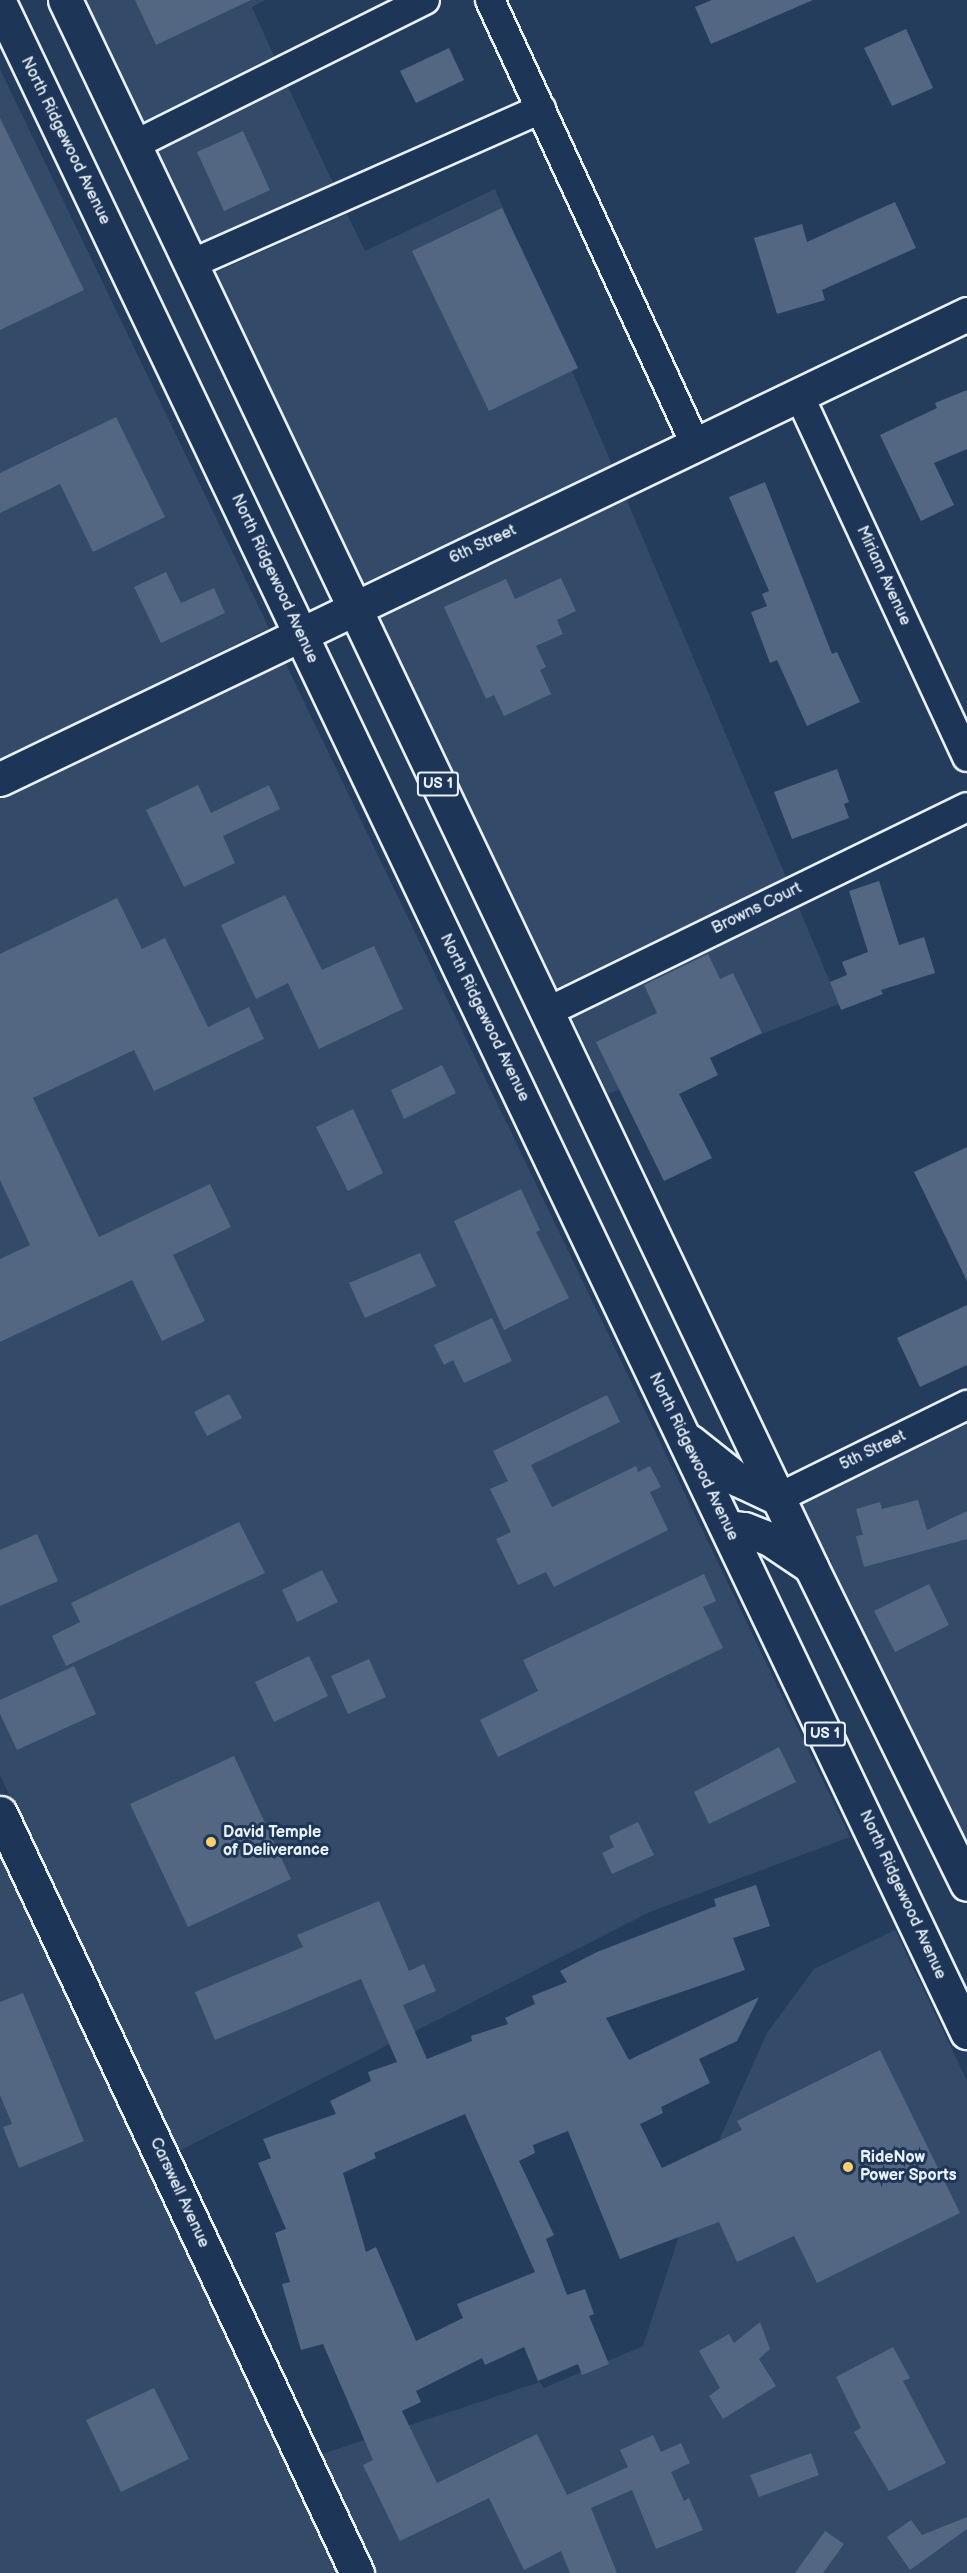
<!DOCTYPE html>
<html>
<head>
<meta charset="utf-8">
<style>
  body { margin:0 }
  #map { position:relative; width:967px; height:2573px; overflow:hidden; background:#253d5d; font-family:"Balsamiq Sans",sans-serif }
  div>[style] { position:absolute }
  .built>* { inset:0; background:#334a68 }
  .building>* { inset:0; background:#536782 }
  .roads { filter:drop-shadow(2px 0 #e8f1f8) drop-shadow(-2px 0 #e8f1f8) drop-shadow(0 2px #e8f1f8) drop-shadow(0 -2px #e8f1f8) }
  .minor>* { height:28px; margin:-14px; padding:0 14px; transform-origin:14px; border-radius:14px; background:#1d3557 }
  .tertiary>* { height:33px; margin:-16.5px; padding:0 16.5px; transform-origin:16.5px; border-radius:16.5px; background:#1d3557 }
  .primary>* { height:33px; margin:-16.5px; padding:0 16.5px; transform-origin:16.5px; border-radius:16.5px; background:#1d3557 }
  .dots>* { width:16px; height:16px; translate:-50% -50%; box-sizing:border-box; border:3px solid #1d3557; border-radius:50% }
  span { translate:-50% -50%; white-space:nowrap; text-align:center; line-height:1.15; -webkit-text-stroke:6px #1d3557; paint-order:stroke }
  .shield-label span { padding:2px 4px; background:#1d3557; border:2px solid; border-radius:4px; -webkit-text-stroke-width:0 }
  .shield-label { font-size:15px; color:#e8f1f8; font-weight:700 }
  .street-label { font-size:16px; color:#e8f1f8 }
  .poi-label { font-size:16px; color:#e8f1f8; font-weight:700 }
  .left { translate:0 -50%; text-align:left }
</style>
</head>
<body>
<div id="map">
  <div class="built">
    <i style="clip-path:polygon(85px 0,265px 0,252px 7px,274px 56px,142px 122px)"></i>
    <i style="clip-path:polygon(0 69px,269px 628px,0 760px)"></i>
    <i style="clip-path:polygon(288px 87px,333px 183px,199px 242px,156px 152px)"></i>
    <i style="clip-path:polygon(495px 189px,612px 465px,363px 583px,214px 273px,347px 214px,365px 251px)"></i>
    <i style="clip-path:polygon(625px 496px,786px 877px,557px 988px,377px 614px)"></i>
    <i style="clip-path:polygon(283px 658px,850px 1837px,650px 1912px,177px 2152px,0 1775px,0 798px)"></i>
    <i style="clip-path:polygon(799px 908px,839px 1004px,608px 1094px,572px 1018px)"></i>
    <i style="clip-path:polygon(967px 1424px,967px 1849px,829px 1567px,832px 1561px,823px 1555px,799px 1506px)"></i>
    <i style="clip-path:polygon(0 1850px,339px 2573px,0 2573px)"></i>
    <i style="clip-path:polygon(895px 1930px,967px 2081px,967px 2573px,374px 2573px,319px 2455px,540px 2382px,544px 2388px,643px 2346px,686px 2214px,767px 2033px,814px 1969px)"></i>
  </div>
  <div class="building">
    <i style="clip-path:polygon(135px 0,251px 0,156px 45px)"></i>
    <i style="clip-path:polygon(712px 0,813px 0,711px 44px,695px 7px)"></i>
    <i style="clip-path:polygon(906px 29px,933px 88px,892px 106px,864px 48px)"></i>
    <i style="clip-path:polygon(449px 48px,464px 80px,416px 103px,400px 71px)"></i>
    <i style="clip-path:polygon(0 118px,84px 290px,0 330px)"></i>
    <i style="clip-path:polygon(243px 131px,270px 190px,224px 211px,197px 152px)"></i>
    <i style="clip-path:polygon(895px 202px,916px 248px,822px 290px,825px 300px,777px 314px,754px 238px,802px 224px,807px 242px)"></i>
    <i style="clip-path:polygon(502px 208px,578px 368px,489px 411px,412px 251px)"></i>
    <i style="clip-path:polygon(967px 390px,967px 449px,934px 463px,954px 505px,921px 521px,880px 435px,937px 408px,935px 403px)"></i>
    <i style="clip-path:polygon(116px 417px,165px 517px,93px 552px,60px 484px,0 513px,0 473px)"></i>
    <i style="clip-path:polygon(765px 482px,832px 654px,837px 652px,860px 702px,807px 726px,777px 660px,770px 663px,751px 612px,767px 606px,762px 594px,769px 591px,729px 497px)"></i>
    <i style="clip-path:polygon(166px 572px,181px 603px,214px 588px,225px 613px,161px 643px,134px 587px)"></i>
    <i style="clip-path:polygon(561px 578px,576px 611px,557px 620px,563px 634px,536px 646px,546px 667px,540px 670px,551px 694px,504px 716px,494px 695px,486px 699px,444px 607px,506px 579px,515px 599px)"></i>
    <i style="clip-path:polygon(837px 769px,849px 802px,844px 804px,849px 818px,792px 839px,774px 792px)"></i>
    <i style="clip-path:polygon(198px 785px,211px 813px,269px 785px,280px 809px,223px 836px,235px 863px,184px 887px,146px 810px)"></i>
    <i style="clip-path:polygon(879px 881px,899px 945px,924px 937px,935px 973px,881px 990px,883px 994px,841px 1010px,830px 982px,847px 975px,842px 962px,868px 952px,849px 891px)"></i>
    <i style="clip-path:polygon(285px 895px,322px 970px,374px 946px,403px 1009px,319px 1049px,288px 983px,256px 999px,221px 925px)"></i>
    <i style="clip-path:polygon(117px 898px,142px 949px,165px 938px,208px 1027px,249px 1007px,264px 1039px,154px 1091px,134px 1050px,33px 1098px,99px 1237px,210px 1184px,231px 1227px,173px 1255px,205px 1321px,162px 1341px,132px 1280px,0 1342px,0 1259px,30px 1245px,0 1180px,0 954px)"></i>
    <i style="clip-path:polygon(708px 954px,720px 979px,733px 973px,762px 1033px,710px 1058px,718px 1075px,679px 1094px,712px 1158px,664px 1181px,596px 1042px,657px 1013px,644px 985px)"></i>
    <i style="clip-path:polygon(442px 1065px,456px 1093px,404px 1119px,391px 1090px)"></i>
    <i style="clip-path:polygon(353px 1109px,383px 1173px,348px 1191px,316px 1127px)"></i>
    <i style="clip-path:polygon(967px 1147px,967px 1281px,914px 1172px)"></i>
    <i style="clip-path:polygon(521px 1189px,540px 1230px,536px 1232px,569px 1298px,504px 1330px,454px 1221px)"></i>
    <i style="clip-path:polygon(420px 1253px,436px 1286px,365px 1318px,349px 1283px)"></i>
    <i style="clip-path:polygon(967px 1305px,967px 1365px,920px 1387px,897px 1338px)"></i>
    <i style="clip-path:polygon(492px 1318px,512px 1361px,464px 1383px,453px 1360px,444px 1365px,434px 1345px)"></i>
    <i style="clip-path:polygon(229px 1394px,242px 1418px,207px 1436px,194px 1412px)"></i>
    <i style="clip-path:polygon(607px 1395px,620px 1422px,531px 1465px,552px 1507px,636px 1466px,638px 1472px,650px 1466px,661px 1487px,650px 1492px,668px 1530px,554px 1587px,546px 1572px,518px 1585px,496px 1539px,511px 1532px,490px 1489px,508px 1481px,493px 1451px)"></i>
    <i style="clip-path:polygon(918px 1500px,927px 1530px,967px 1511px,967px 1539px,864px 1567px,856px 1536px,863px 1535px,856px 1509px,880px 1502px,882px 1509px)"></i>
    <i style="clip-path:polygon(239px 1522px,265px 1573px,66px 1666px,52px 1636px,80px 1622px,71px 1603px)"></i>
    <i style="clip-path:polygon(37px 1534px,58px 1581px,0 1606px,0 1550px)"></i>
    <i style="clip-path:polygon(322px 1570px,338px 1602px,297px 1622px,282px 1590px)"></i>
    <i style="clip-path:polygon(704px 1574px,716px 1601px,703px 1607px,723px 1648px,498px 1757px,480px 1720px,538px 1691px,523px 1660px)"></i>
    <i style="clip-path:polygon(929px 1584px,949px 1625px,895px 1652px,874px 1611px)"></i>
    <i style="clip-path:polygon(309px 1656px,328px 1696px,274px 1722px,255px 1682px)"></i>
    <i style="clip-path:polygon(369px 1659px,386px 1697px,348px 1714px,331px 1676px)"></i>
    <i style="clip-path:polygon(74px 1666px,96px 1714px,17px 1750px,0 1714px,0 1700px)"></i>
    <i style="clip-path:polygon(779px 1747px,796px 1782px,709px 1824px,694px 1792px)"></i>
    <i style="clip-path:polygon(234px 1756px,291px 1879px,188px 1927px,130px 1804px)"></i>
    <i style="clip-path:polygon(638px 1822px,654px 1855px,612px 1874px,602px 1853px,614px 1847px,609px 1836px)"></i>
    <i style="clip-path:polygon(evenodd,756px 1885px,770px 1926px,733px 1938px,745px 1970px,606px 2018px,629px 2060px,759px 1997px,737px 2041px,699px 2059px,710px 2083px,661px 2107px,663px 2113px,640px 2124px,662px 2168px,742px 2130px,737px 2121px,880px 2050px,960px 2213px,817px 2283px,794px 2236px,737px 2262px,719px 2222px,620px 2259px,568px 2131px,533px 2145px,535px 2153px,519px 2161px,554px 2235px,546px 2239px,567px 2295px,585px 2289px,594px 2314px,589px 2316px,609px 2364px,582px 2375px,578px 2364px,538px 2381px,524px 2347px,485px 2365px,482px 2358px,416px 2391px,421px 2402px,402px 2411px,437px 2483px,537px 2434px,567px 2495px,628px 2467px,620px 2450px,653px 2435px,661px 2452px,681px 2443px,690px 2463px,671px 2472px,684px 2501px,689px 2498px,703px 2530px,656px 2549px,632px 2490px,591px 2508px,617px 2573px,570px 2573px,561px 2551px,524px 2570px,489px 2498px,400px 2541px,363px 2465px,373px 2460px,323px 2344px,301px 2350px,282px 2284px,290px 2282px,275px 2233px,286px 2229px,258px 2163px,271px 2158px,263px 2139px,336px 2114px,330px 2101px,371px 2081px,368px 2072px,397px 2062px,361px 1979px,215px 2040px,195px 1992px,303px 1947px,297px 1935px,379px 1901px,409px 1971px,424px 1964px,436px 1991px,403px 2005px,427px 2059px,472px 2041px,471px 2036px,508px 2024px,505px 2018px,535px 2004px,532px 1996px,567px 1982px,560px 1971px,597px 1952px,716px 1906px,714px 1899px,756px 1885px,465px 2114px,535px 2272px,457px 2304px,463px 2318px,416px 2341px,376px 2247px,366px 2252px,343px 2173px,376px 2158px,374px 2153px,465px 2114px)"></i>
    <i style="clip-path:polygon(23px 1993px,84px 2141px,19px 2168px,3px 2127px,12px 2124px,0 2095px,0 2002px)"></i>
    <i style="clip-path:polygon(760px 2322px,770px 2349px,759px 2359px,776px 2386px,723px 2419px,709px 2396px,720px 2388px,699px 2351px,729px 2334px,734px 2343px)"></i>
    <i style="clip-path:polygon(893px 2347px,910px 2378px,903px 2381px,946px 2463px,889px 2491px,854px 2432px,861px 2428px,836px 2377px)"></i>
    <i style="clip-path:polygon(154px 2388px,189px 2459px,121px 2492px,86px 2420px)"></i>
    <i style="clip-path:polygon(811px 2453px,819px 2475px,759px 2497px,750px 2475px)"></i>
    <i style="clip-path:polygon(967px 2517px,967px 2529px,910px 2570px,887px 2537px,911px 2520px,922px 2535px)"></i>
    <i style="clip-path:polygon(825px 2531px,844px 2544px,823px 2573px,795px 2573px)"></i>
  </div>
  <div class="roads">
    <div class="minor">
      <i style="left:490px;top:0;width:489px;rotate:65.2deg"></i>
      <i style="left:134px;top:145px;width:325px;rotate:-26.5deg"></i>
      <i style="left:191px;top:264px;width:383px;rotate:-23.9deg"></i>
      <i style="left:799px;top:395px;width:399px;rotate:65.1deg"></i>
      <i style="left:547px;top:1012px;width:467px;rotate:-26deg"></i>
      <i style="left:778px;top:1498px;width:211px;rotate:-26.2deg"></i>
    </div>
    <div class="tertiary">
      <i style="left:0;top:779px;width:1073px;rotate:-25.68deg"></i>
      <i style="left:0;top:1813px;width:840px;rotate:64.84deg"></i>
    </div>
    <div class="primary">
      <i style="left:65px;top:0;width:1736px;rotate:64.54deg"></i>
      <i style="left:811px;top:1567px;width:353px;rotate:63.8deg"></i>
      <i style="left:0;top:4px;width:2247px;rotate:64.51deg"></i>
      <i style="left:689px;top:1441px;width:61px;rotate:38.4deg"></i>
      <i style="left:737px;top:1479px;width:45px;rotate:24.9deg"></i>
      <i style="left:727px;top:1527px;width:17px;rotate:7deg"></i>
      <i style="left:744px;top:1529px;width:28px;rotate:21deg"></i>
      <i style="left:770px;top:1539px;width:48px;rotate:34deg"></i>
    </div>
  </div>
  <div class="dots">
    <i style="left:211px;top:1842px;background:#ffd166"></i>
    <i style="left:848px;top:2167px;background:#ffd166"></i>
  </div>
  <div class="shield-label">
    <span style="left:438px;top:784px">US 1</span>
    <span style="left:825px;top:1734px">US 1</span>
  </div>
  <div class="street-label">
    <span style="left:65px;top:141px;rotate:64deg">North Ridgewood Avenue</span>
    <span style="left:483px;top:545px;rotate:-25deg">6th Street</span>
    <span style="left:883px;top:576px;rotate:65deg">Miriam Avenue</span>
    <span style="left:274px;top:579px;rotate:65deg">North Ridgewood Avenue</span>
    <span style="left:757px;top:909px;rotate:-26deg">Browns Court</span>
    <span style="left:484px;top:1018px;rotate:64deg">North Ridgewood Avenue</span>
    <span style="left:873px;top:1451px;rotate:-26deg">5th Street</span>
    <span style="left:693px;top:1457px;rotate:64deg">North Ridgewood Avenue</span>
    <span style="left:902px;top:1895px;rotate:65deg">North Ridgewood Avenue</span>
    <span style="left:179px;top:2193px;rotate:65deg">Carswell Avenue</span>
  </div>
  <div class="poi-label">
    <span class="left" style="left:223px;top:1842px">David Temple<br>of Deliverance</span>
    <span class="left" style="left:860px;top:2167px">RideNow<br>Power Sports</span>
  </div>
</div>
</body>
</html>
